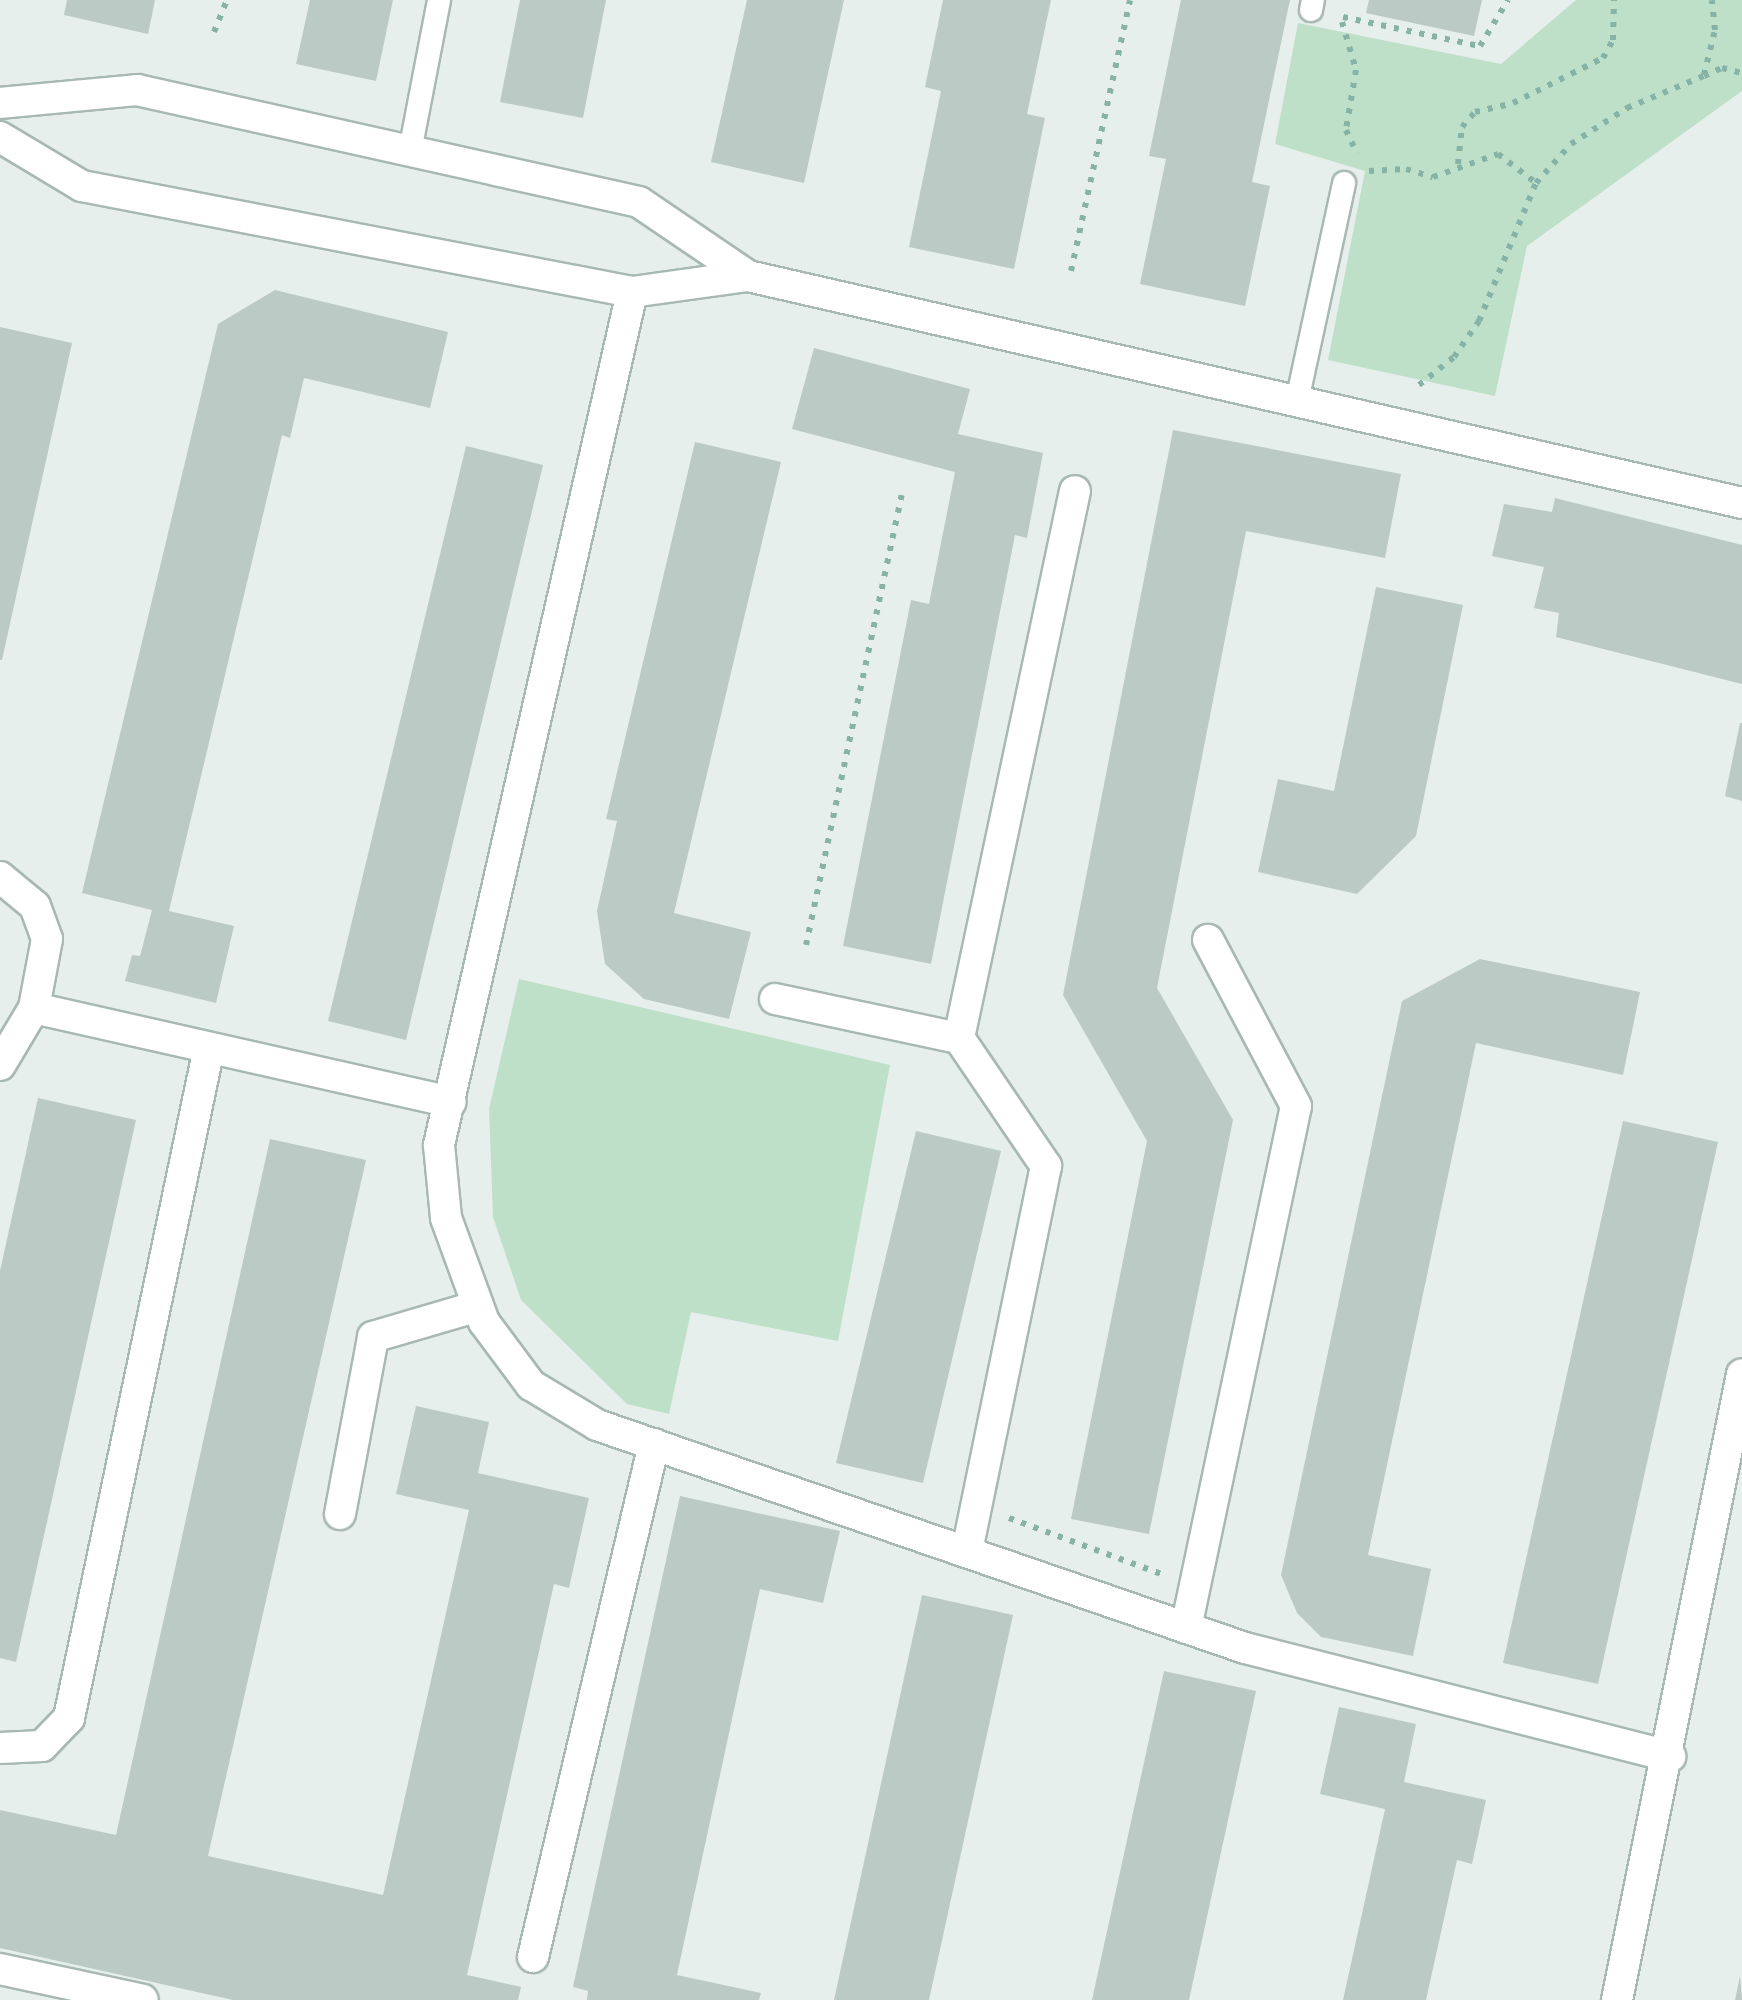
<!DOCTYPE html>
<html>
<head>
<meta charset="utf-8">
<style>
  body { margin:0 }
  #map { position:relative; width:1742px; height:2000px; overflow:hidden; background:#e6efeb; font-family:"Public Sans",sans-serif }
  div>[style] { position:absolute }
  .green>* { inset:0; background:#bfe0c8 }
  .building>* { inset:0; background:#bbcac4 }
  .path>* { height:6px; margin-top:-3px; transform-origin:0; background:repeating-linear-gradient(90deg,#86b3a5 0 5px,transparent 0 13px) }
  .roads { filter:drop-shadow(2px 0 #a8b8b2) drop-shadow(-2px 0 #a8b8b2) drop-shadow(0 2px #a8b8b2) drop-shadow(0 -2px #a8b8b2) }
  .service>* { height:22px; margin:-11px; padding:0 11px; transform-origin:11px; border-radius:11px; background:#fff }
  .pedestrian>* { height:30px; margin:-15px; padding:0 15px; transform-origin:15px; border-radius:15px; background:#fff }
  .minor>* { height:30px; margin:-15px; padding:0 15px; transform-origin:15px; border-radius:15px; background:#fff }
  span { translate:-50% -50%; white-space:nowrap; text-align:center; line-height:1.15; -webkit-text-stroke:9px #f7fbf9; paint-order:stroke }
</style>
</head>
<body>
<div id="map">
  <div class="green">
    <i style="clip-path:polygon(1576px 0,1742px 0,1742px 91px,1527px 246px,1495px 396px,1328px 360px,1365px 171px,1275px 144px,1298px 23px,1501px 64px)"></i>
    <i style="clip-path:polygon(519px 979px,890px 1065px,838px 1341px,691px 1312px,669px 1414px,627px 1404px,521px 1300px,493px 1217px,489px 1109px)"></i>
  </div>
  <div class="building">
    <i style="clip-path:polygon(67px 0,155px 0,148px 34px,64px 15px)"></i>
    <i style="clip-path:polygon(310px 0,393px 0,376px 81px,296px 64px)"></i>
    <i style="clip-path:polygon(520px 0,606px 0,583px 118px,500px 102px)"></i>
    <i style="clip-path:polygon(747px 0,844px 0,804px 183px,711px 162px)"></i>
    <i style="clip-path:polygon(943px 0,1051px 0,1027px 114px,1045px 118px,1014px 269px,909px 247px,941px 91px,925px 87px)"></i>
    <i style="clip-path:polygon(1181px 0,1290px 0,1252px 182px,1270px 186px,1245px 306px,1140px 284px,1166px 159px,1149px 156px)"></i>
    <i style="clip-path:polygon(1369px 0,1482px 0,1474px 36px,1366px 13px)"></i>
    <i style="clip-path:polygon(275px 290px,448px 332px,430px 408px,304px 378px,290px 438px,282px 435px,169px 911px,234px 926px,216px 1003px,125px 981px,132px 955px,140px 956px,152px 910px,82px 893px,218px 324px)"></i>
    <i style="clip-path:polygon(0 327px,72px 343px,2px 660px,0 660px)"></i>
    <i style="clip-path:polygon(814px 348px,970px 389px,958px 434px,1043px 453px,1027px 538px,1015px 535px,931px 964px,843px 946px,911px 600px,929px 604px,955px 472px,792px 429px)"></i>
    <i style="clip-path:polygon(1173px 430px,1401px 474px,1385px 558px,1246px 531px,1157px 988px,1233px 1120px,1149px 1534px,1071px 1519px,1147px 1141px,1063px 995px)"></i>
    <i style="clip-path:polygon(695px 442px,781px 462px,674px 913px,751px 932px,729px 1019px,644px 999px,605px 964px,597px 911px,617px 821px,606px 819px)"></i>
    <i style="clip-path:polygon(466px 446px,543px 465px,406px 1040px,328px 1021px)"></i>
    <i style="clip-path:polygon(1555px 498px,1742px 545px,1742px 684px,1556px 637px,1559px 613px,1534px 608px,1544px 567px,1492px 556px,1504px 504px,1552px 512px)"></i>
    <i style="clip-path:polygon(1376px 587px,1463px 605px,1416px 836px,1357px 894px,1258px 872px,1278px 779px,1334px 791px)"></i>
    <i style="clip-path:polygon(1740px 723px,1742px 723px,1742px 801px,1725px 796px)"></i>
    <i style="clip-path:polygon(1480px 959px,1640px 992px,1623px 1075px,1476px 1043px,1368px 1555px,1431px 1569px,1413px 1656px,1321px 1637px,1297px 1613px,1281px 1575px,1402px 1001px)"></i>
    <i style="clip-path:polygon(38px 1098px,136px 1120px,16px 1662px,0 1658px,0 1271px)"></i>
    <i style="clip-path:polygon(1623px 1121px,1718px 1142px,1598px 1684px,1503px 1663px)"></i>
    <i style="clip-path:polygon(916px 1131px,1001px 1151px,923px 1483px,836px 1463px)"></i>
    <i style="clip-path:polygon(270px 1139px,366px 1160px,208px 1856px,383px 1895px,469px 1510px,396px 1494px,416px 1406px,489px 1422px,478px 1473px,589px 1498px,569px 1588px,554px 1584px,467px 1975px,521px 1987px,518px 2000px,233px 2000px,0 1948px,0 1810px,116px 1835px)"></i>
    <i style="clip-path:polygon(680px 1496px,840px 1531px,823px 1603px,760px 1589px,677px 1975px,761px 1993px,759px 2000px,587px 2000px,588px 1991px,573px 1987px)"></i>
    <i style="clip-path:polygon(922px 1595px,1013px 1615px,929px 2000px,834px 2000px)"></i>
    <i style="clip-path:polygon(1164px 1671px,1256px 1691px,1189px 2000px,1092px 2000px)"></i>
    <i style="clip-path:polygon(1339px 1707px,1416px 1724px,1404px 1782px,1486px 1800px,1472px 1864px,1457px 1860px,1426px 2000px,1343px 2000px,1385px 1809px,1320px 1794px)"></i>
    <i style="clip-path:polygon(1740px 1976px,1742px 2000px,1735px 2000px)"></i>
  </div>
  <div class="path">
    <i style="left:1343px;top:17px;width:140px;rotate:12deg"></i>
    <i style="left:1480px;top:46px;width:54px;rotate:-58.7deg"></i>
    <i style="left:1342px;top:22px;width:50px;rotate:73.7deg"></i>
    <i style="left:1356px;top:70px;width:61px;rotate:99.5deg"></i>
    <i style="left:1346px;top:130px;width:26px;rotate:65deg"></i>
    <i style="left:214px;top:32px;width:35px;rotate:-68deg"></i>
    <i style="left:1704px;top:75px;width:46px;rotate:-76.3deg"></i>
    <i style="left:1715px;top:30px;width:30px;rotate:-96deg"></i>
    <i style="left:1458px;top:164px;width:37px;rotate:-84deg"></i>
    <i style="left:1462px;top:127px;width:20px;rotate:-49deg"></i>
    <i style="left:1475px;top:112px;width:39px;rotate:-13deg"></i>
    <i style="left:1513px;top:103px;width:101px;rotate:-26.6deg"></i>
    <i style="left:1603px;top:58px;width:21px;rotate:-61deg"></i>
    <i style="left:1613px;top:40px;width:40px;rotate:-88.6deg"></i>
    <i style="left:1369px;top:171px;width:37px;rotate:-3deg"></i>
    <i style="left:1406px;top:169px;width:28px;rotate:17deg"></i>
    <i style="left:1433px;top:177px;width:69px;rotate:-19.5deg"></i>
    <i style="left:1498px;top:154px;width:48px;rotate:37.3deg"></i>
    <i style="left:1071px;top:271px;width:277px;rotate:-77.7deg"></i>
    <i style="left:1419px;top:385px;width:45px;rotate:-38.7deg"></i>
    <i style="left:1454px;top:357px;width:44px;rotate:-55.2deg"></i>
    <i style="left:1479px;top:321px;width:149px;rotate:-67.6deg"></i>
    <i style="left:1536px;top:183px;width:52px;rotate:-48.1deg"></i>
    <i style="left:1571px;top:144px;width:67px;rotate:-32.7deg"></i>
    <i style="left:1627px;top:108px;width:83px;rotate:-22.6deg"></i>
    <i style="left:1704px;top:76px;width:20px;rotate:-24deg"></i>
    <i style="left:1722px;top:68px;width:21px;rotate:14deg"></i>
    <i style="left:806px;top:945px;width:460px;rotate:-78deg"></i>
    <i style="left:1009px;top:1518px;width:162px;rotate:20.2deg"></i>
  </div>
  <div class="roads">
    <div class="service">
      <i style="left:1311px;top:10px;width:10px;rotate:-79deg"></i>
      <i style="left:410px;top:151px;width:154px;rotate:-79.1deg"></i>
      <i style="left:1297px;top:401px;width:223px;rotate:-77.8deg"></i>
    </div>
    <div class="pedestrian">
      <i style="left:775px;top:999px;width:188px;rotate:12deg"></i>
      <i style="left:959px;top:1038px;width:559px;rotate:-78.03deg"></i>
      <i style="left:959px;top:1038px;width:155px;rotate:55.8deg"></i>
      <i style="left:1046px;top:1166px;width:394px;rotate:101.6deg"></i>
    </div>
    <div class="minor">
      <i style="left:0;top:103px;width:138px;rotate:-5.4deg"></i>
      <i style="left:137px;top:90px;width:514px;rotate:12.58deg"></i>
      <i style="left:639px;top:202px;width:132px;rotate:34.2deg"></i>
      <i style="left:0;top:137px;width:96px;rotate:30.9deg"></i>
      <i style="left:82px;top:186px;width:560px;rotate:10.91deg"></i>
      <i style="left:632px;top:292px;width:117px;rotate:-7.9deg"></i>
      <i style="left:748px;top:276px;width:1020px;rotate:12.86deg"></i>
      <i style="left:632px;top:292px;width:875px;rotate:102.75deg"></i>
      <i style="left:439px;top:1145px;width:73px;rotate:84.5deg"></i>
      <i style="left:446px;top:1218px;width:111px;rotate:69.9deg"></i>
      <i style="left:484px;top:1322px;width:79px;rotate:53.3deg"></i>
      <i style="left:531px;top:1385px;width:77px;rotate:31.2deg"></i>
      <i style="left:597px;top:1425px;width:685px;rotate:18.99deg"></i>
      <i style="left:1245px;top:1648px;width:439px;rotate:14.3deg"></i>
      <i style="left:0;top:877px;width:45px;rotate:39.6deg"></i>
      <i style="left:35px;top:906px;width:35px;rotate:70deg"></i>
      <i style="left:47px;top:939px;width:70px;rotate:100.7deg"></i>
      <i style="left:34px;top:1008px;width:427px;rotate:12.7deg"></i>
      <i style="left:0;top:1065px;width:66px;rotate:-59.2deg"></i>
      <i style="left:340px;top:1514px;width:180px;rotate:-79.4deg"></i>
      <i style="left:373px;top:1337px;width:109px;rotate:-16.4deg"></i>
      <i style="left:1186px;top:1628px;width:533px;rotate:-78.1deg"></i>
      <i style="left:1296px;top:1106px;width:188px;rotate:-117.9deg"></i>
      <i style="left:0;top:1748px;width:42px;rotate:-2.7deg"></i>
      <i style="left:42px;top:1746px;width:39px;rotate:-46deg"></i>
      <i style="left:69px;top:1718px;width:684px;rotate:-78.2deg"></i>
      <i style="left:533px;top:1957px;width:527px;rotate:-76.73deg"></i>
      <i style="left:0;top:1969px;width:146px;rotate:12.2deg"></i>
      <i style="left:1617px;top:2000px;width:638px;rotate:-78.71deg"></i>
    </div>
  </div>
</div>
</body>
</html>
